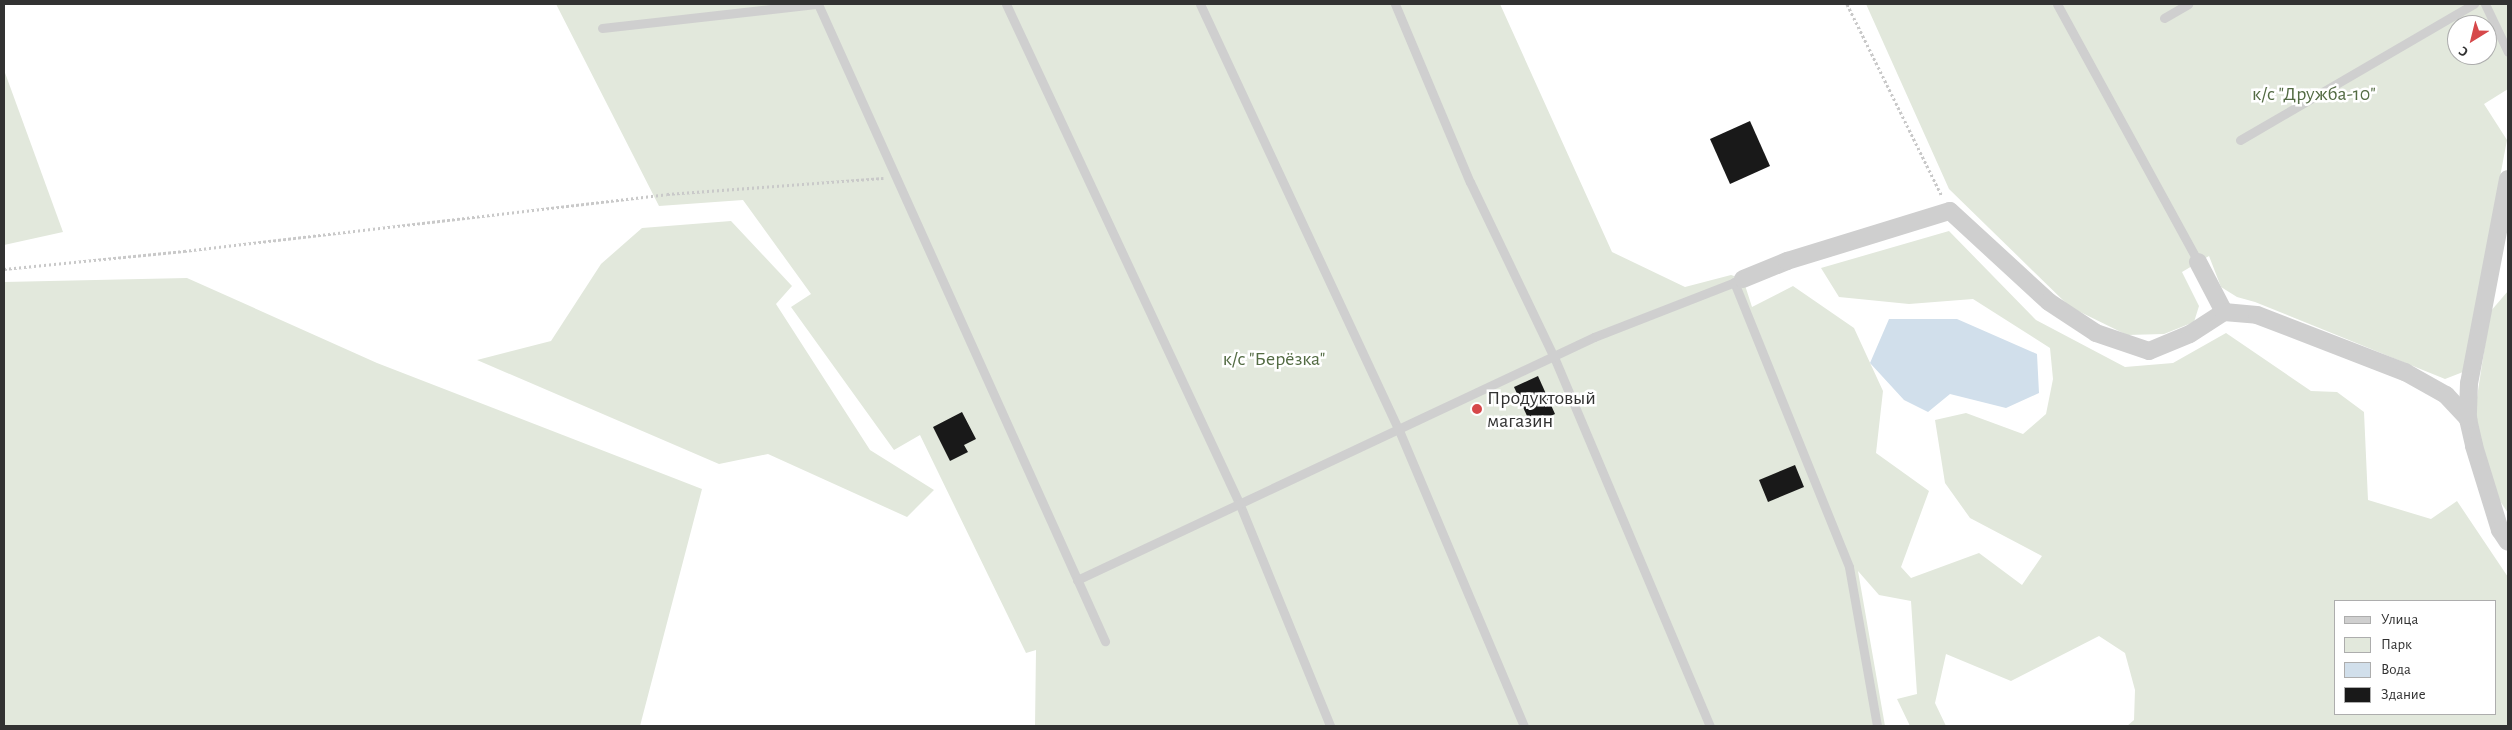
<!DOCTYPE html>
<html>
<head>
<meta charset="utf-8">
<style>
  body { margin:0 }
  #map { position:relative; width:2512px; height:730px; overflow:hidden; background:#fff; font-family:"Alegreya Sans",sans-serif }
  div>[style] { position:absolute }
  .green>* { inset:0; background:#e2e8dc }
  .water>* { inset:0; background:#d1dfeb }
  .building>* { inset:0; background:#191919 }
  .path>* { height:3px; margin-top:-1.5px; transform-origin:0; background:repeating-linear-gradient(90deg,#c9c9c9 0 2.5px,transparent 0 5px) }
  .lane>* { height:9px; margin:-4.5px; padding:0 4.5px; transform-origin:4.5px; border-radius:4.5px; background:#cfcfcf }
  .street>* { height:18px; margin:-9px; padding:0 9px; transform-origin:9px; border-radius:9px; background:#cfcfcf }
  .dots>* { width:14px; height:14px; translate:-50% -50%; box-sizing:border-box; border:2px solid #fff; border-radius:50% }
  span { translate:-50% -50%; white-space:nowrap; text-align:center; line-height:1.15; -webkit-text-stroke:5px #fff; paint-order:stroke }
  .park-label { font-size:20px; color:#536b43 }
  .poi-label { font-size:20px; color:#323232 }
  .left { translate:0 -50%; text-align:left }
  .frame { position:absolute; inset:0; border:5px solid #323232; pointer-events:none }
  .legend { position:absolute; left:2334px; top:600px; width:162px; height:115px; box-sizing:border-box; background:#fff; border:1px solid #adadad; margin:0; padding:6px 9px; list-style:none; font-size:15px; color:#323232 }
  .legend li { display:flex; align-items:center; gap:10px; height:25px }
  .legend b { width:25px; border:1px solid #adadad }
  .north { position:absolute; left:2447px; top:15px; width:50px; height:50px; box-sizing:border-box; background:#fff; border:1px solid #adadad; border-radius:50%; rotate:216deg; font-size:14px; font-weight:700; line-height:20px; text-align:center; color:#323232 }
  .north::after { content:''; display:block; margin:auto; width:18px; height:22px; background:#d6484a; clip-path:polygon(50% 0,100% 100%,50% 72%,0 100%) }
</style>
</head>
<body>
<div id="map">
  <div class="green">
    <i style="clip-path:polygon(evenodd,556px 4px,1500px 4px,1612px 252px,1685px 287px,1731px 275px,1743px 279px,1752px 307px,1793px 286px,1854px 328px,1883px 391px,1876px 453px,1929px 491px,1901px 567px,1911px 578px,1979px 553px,2022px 585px,2042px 556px,1970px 518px,1945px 483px,1935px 420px,1966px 413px,2023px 434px,2046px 414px,2053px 379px,2050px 348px,1973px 299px,1909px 304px,1839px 297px,1821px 268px,1949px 231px,2036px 320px,2125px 367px,2173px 363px,2226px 333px,2311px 391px,2337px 392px,2364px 412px,2368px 500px,2431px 519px,2457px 501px,2508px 577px,2508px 726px,2127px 726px,2134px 720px,2135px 690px,2125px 653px,2099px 636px,2011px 681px,1946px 654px,1935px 703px,1946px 726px,1910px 726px,1897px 699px,1917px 694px,1911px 601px,1879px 595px,1858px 571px,1885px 726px,1035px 726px,1036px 650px,1026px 653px,920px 435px,894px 450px,791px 307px,811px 294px,743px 200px,659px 206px,556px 4px,2336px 601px,2496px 601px,2496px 714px,2336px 714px,2336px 601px)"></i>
    <i style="clip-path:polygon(evenodd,1866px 4px,2508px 4px,2508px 89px,2484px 104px,2507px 140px,2463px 372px,2445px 379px,2255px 302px,2237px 297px,2221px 287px,2209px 256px,2182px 272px,2199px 306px,2194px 322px,2164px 334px,2127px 335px,2070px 307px,1949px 189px,1866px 4px,2457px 25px,2487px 25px,2487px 55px,2457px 55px,2457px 25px)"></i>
    <i style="clip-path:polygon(4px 70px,63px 232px,4px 245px)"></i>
    <i style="clip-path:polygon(731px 221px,792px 286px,776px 304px,870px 450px,934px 490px,907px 517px,768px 454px,719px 464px,477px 360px,551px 341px,601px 264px,642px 228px)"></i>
    <i style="clip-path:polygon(187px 278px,377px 363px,702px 489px,640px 726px,4px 726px,4px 282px)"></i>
    <i style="clip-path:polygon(2508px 291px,2508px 513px,2494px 492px,2474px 417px,2490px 312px)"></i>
  </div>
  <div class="water">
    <i style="clip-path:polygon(1889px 319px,1957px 319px,2037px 354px,2039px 393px,2006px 408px,1950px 394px,1928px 412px,1904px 400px,1870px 363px)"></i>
  </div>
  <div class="building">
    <i style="clip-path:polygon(1750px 121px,1770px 166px,1730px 184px,1710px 139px)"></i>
    <i style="clip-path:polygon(1538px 376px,1555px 414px,1531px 425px,1514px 387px)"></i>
    <i style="clip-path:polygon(962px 412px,976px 439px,964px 445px,968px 452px,950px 461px,933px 427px)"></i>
    <i style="clip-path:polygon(1795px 465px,1804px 487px,1768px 502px,1759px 480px)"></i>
  </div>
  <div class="path">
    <i style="left:1847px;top:4px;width:214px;rotate:63.7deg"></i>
    <i style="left:4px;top:269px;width:181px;rotate:-5.7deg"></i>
    <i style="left:184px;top:251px;width:486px;rotate:-6.7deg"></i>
    <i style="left:667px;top:194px;width:217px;rotate:-4.2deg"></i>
  </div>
  <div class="lane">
    <i style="left:818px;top:4px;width:699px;rotate:65.75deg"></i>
    <i style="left:1006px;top:4px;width:553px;rotate:64.96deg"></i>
    <i style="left:1240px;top:505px;width:239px;rotate:67.8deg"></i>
    <i style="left:1200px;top:4px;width:468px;rotate:65deg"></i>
    <i style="left:1398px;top:428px;width:324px;rotate:67.1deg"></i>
    <i style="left:1395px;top:4px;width:193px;rotate:67.2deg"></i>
    <i style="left:1470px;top:182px;width:194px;rotate:64.4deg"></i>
    <i style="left:1554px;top:357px;width:401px;rotate:67.1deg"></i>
    <i style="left:2057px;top:4px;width:294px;rotate:61.3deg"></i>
    <i style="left:2485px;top:4px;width:53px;rotate:64.4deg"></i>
    <i style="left:2164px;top:18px;width:28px;rotate:-30deg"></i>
    <i style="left:602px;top:28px;width:215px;rotate:-6.4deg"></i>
    <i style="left:2240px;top:140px;width:271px;rotate:-30.2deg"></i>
    <i style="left:1734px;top:282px;width:307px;rotate:68deg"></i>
    <i style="left:1849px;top:567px;width:161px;rotate:80deg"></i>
    <i style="left:1077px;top:580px;width:571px;rotate:-25.17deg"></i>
    <i style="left:1594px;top:337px;width:160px;rotate:-21.3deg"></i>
  </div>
  <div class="street">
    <i style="left:2508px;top:179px;width:208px;rotate:100.8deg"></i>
    <i style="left:2469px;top:383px;width:36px;rotate:92deg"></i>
    <i style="left:2468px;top:419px;width:28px;rotate:77deg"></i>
    <i style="left:2474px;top:446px;width:88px;rotate:72.8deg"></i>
    <i style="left:2500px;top:530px;width:14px;rotate:56deg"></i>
    <i style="left:2198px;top:262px;width:56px;rotate:62.5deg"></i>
    <i style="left:1743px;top:279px;width:48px;rotate:-22.2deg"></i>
    <i style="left:1787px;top:261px;width:170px;rotate:-17.1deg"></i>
    <i style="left:1950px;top:211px;width:134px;rotate:42.6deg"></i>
    <i style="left:2049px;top:302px;width:56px;rotate:33.4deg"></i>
    <i style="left:2096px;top:333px;width:56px;rotate:18.8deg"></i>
    <i style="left:2149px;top:351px;width:44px;rotate:-22.5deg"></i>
    <i style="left:2190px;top:334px;width:40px;rotate:-32.9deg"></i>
    <i style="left:2224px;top:312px;width:33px;rotate:5deg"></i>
    <i style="left:2257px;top:315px;width:159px;rotate:21.1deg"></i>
    <i style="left:2405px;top:372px;width:47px;rotate:29.3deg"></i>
    <i style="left:2446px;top:395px;width:33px;rotate:47deg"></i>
  </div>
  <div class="dots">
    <i style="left:1477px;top:409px;background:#d6484a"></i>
  </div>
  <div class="park-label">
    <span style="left:2314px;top:94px">к/с "Дружба-10"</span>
    <span style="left:1274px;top:359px">к/с "Берёзка"</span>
  </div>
  <div class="poi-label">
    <span class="left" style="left:1487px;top:410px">Продуктовый<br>магазин</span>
  </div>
  <div class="frame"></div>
  <ul class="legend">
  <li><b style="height:6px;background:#cfcfcf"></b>Улица</li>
  <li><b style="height:14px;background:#e2e8dc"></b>Парк</li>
  <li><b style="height:14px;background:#d1dfeb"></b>Вода</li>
  <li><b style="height:14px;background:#191919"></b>Здание</li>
  </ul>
  <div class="north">С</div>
</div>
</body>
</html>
